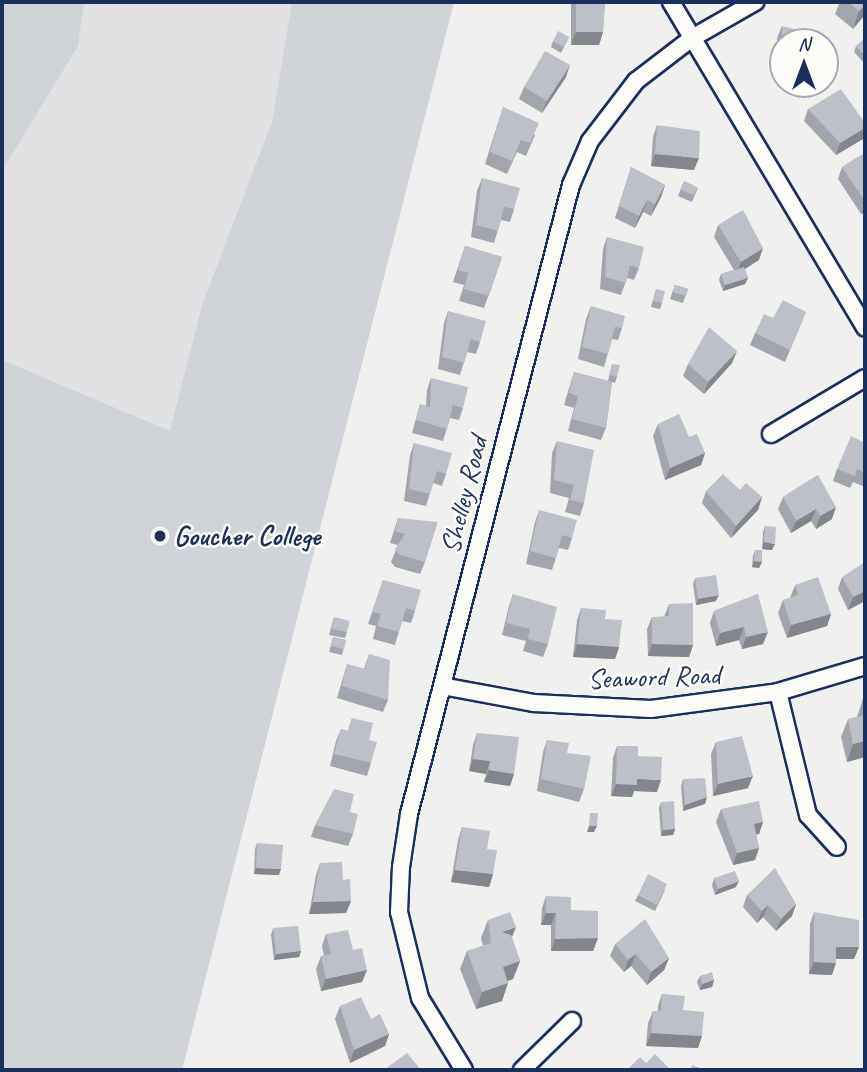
<!DOCTYPE html>
<html>
<head>
<meta charset="utf-8">
<style>
  body { margin:0 }
  #map { position:relative; width:867px; height:1072px; overflow:hidden; background:#f0f0ee; font-family:Caveat,sans-serif }
  div>[style] { position:absolute }
  .built>* { inset:0; background:#e0e2e3 }
  .green>* { inset:0; background:#d0d3d8 }
  .roads { filter:drop-shadow(2px 0 #1b2f5e) drop-shadow(-2px 0 #1b2f5e) drop-shadow(0 2px #1b2f5e) drop-shadow(0 -2px #1b2f5e) }
  .minor>* { height:16px; margin:-8px; padding:0 8px; transform-origin:8px; border-radius:8px; background:#fdfcf7 }
  .wall>* { inset:0; background:#a1a5ae }
  .shaded-wall>* { inset:0; background:#83868d }
  .building>* { inset:0; background:#bbc0ca }
  .dots>* { width:19px; height:19px; translate:-50% -50%; box-sizing:border-box; border:4px solid #fdfcf7; border-radius:50% }
  span { translate:-50% -50%; white-space:nowrap; text-align:center; line-height:1.15; -webkit-text-stroke:5px #fdfcf7; paint-order:stroke }
  .street-label { font-size:28px; color:#1b2f5e }
  .poi-label { font-size:28px; color:#1b2f5e; font-weight:700 }
  .left { translate:0 -50%; text-align:left }
  .frame { position:absolute; inset:0; border:4px solid #1b2f5e; pointer-events:none }
  .north { position:absolute; left:769px; top:28px; width:70px; height:70px; box-sizing:border-box; background:#fdfcf7; border:2px solid #a3aaba; border-radius:50%; rotate:0deg; font-size:19px; font-weight:700; line-height:28px; text-align:center; color:#1b2f5e }
  .north::after { content:''; display:block; margin:auto; width:24px; height:32px; background:#1b2f5e; clip-path:polygon(50% 0,100% 100%,50% 72%,0 100%) }
</style>
</head>
<body>
<div id="map">
  <div class="built">
    <i style="clip-path:polygon(2px 2px,454px 2px,182px 1070px,2px 1070px)"></i>
  </div>
  <div class="green">
    <i style="clip-path:polygon(2px 2px,84px 2px,78px 46px,2px 171px)"></i>
    <i style="clip-path:polygon(292px 2px,454px 2px,182px 1070px,2px 1070px,2px 360px,170px 431px,202px 305px,272px 122px)"></i>
  </div>
  <div class="roads">
    <div class="minor">
      <i style="left:671px;top:2px;width:379px;rotate:59.2deg"></i>
      <i style="left:771px;top:434px;width:109px;rotate:-30.8deg"></i>
      <i style="left:442px;top:686px;width:94px;rotate:10.5deg"></i>
      <i style="left:534px;top:703px;width:117px;rotate:2.9deg"></i>
      <i style="left:651px;top:709px;width:128px;rotate:-7.6deg"></i>
      <i style="left:778px;top:692px;width:91px;rotate:-16.6deg"></i>
      <i style="left:778px;top:692px;width:127px;rotate:76.3deg"></i>
      <i style="left:808px;top:815px;width:43px;rotate:47.8deg"></i>
      <i style="left:464px;top:1070px;width:84px;rotate:-121.4deg"></i>
      <i style="left:420px;top:998px;width:89px;rotate:-103.7deg"></i>
      <i style="left:399px;top:912px;width:45px;rotate:-87.5deg"></i>
      <i style="left:401px;top:867px;width:54px;rotate:-81.4deg"></i>
      <i style="left:409px;top:814px;width:650px;rotate:-75.56deg"></i>
      <i style="left:571px;top:185px;width:48px;rotate:-66.6deg"></i>
      <i style="left:590px;top:141px;width:76px;rotate:-52.5deg"></i>
      <i style="left:636px;top:81px;width:71px;rotate:-37.5deg"></i>
      <i style="left:692px;top:38px;width:73px;rotate:-29.7deg"></i>
      <i style="left:522px;top:1070px;width:70px;rotate:-44.4deg"></i>
    </div>
  </div>
  <div class="wall">
    <i style="clip-path:polygon(571px 2px,605px 2px,603px 32px,599px 45px,571px 45px)"></i>
    <i style="clip-path:polygon(840px 2px,865px 2px,853px 29px,835px 14px)"></i>
    <i style="clip-path:polygon(782px 26px,783px 42px,783px 84px,803px 84px,800px 90px,777px 86px,777px 38px)"></i>
    <i style="clip-path:polygon(569px 37px,561px 53px,551px 47px,553px 41px)"></i>
    <i style="clip-path:polygon(865px 38px,865px 64px,854px 52px,856px 46px)"></i>
    <i style="clip-path:polygon(566px 77px,542px 113px,519px 99px,524px 87px)"></i>
    <i style="clip-path:polygon(503px 107px,535px 135px,526px 156px,517px 152px,507px 174px,485px 164px)"></i>
    <i style="clip-path:polygon(808px 109px,865px 123px,865px 132px,863px 139px,836px 155px,804px 121px)"></i>
    <i style="clip-path:polygon(657px 125px,694px 170px,651px 166px,653px 137px)"></i>
    <i style="clip-path:polygon(865px 153px,865px 212px,861px 214px,838px 179px,842px 167px)"></i>
    <i style="clip-path:polygon(631px 167px,665px 185px,661px 197px,651px 216px,643px 212px,635px 228px,615px 218px)"></i>
    <i style="clip-path:polygon(482px 178px,514px 209px,510px 222px,501px 220px,494px 243px,471px 237px,477px 191px)"></i>
    <i style="clip-path:polygon(684px 181px,698px 188px,692px 202px,678px 196px)"></i>
    <i style="clip-path:polygon(718px 225px,759px 260px,745px 269px,748px 278px,745px 284px,723px 291px,719px 280px,721px 274px,734px 270px,714px 237px)"></i>
    <i style="clip-path:polygon(607px 237px,639px 268px,634px 280px,627px 278px,621px 295px,600px 289px,603px 249px)"></i>
    <i style="clip-path:polygon(465px 246px,502px 257px,484px 308px,459px 301px,464px 285px,453px 282px)"></i>
    <i style="clip-path:polygon(675px 285px,688px 289px,683px 303px,670px 299px)"></i>
    <i style="clip-path:polygon(656px 289px,662px 303px,660px 309px,651px 307px)"></i>
    <i style="clip-path:polygon(591px 306px,622px 328px,618px 340px,612px 339px,604px 367px,578px 359px,586px 319px)"></i>
    <i style="clip-path:polygon(448px 311px,480px 342px,476px 354px,467px 352px,460px 375px,438px 369px,444px 323px)"></i>
    <i style="clip-path:polygon(806px 312px,785px 362px,750px 345px,755px 333px,773px 318px)"></i>
    <i style="clip-path:polygon(732px 363px,704px 394px,683px 376px,688px 364px)"></i>
    <i style="clip-path:polygon(612px 364px,617px 377px,615px 383px,612px 382px,606px 428px,601px 440px,568px 431px,574px 408px,564px 405px,574px 372px,608px 381px)"></i>
    <i style="clip-path:polygon(431px 378px,463px 408px,459px 420px,450px 418px,443px 441px,412px 433px,420px 404px,426px 406px,427px 390px)"></i>
    <i style="clip-path:polygon(658px 424px,689px 437px,705px 453px,701px 465px,665px 480px,653px 436px)"></i>
    <i style="clip-path:polygon(557px 441px,584px 503px,580px 516px,565px 512px,569px 498px,550px 493px,552px 453px)"></i>
    <i style="clip-path:polygon(414px 443px,446px 474px,442px 486px,433px 483px,426px 506px,404px 501px,410px 455px)"></i>
    <i style="clip-path:polygon(865px 443px,865px 487px,853px 482px,850px 488px,833px 481px,837px 469px)"></i>
    <i style="clip-path:polygon(818px 475px,832px 519px,816px 529px,811px 521px,791px 533px,778px 509px,783px 497px)"></i>
    <i style="clip-path:polygon(740px 490px,762px 497px,758px 510px,731px 538px,702px 503px,706px 491px)"></i>
    <i style="clip-path:polygon(539px 510px,572px 538px,568px 550px,559px 548px,552px 570px,526px 564px,535px 522px)"></i>
    <i style="clip-path:polygon(398px 518px,425px 562px,420px 574px,395px 567px,391px 562px,398px 545px,390px 543px)"></i>
    <i style="clip-path:polygon(765px 526px,772px 550px,762px 549px,763px 532px)"></i>
    <i style="clip-path:polygon(755px 550px,762px 562px,759px 568px,752px 567px,753px 556px)"></i>
    <i style="clip-path:polygon(842px 577px,865px 601px,848px 610px,838px 589px)"></i>
    <i style="clip-path:polygon(695px 578px,716px 601px,696px 605px,693px 584px)"></i>
    <i style="clip-path:polygon(383px 580px,415px 611px,411px 623px,402px 621px,395px 645px,373px 639px,376px 626px,368px 624px)"></i>
    <i style="clip-path:polygon(795px 585px,831px 614px,827px 626px,787px 638px,778px 613px,783px 600px,790px 598px)"></i>
    <i style="clip-path:polygon(513px 594px,548px 644px,543px 657px,523px 651px,526px 641px,502px 635px,509px 606px)"></i>
    <i style="clip-path:polygon(758px 594px,763px 644px,742px 649px,739px 640px,716px 646px,710px 623px,714px 611px)"></i>
    <i style="clip-path:polygon(669px 604px,693px 645px,689px 657px,648px 656px,647px 629px,652px 617px,664px 617px)"></i>
    <i style="clip-path:polygon(581px 608px,605px 619px,619px 647px,615px 659px,573px 657px,577px 620px)"></i>
    <i style="clip-path:polygon(334px 617px,347px 632px,345px 638px,329px 635px)"></i>
    <i style="clip-path:polygon(333px 637px,346px 640px,342px 655px,329px 652px)"></i>
    <i style="clip-path:polygon(369px 654px,388px 700px,383px 712px,337px 698px,347px 664px,364px 669px)"></i>
    <i style="clip-path:polygon(865px 697px,865px 757px,847px 762px,841px 737px,848px 719px,857px 717px,863px 698px)"></i>
    <i style="clip-path:polygon(352px 718px,371px 763px,367px 776px,330px 766px,336px 741px,341px 729px,348px 731px)"></i>
    <i style="clip-path:polygon(477px 733px,514px 774px,510px 786px,484px 782px,486px 774px,469px 771px,473px 745px)"></i>
    <i style="clip-path:polygon(547px 740px,567px 753px,584px 789px,579px 802px,537px 791px,543px 752px)"></i>
    <i style="clip-path:polygon(716px 742px,748px 788px,713px 796px,711px 754px)"></i>
    <i style="clip-path:polygon(617px 746px,638px 756px,657px 792px,634px 791px,632px 797px,611px 796px,613px 758px)"></i>
    <i style="clip-path:polygon(683px 779px,705px 804px,683px 811px,681px 786px)"></i>
    <i style="clip-path:polygon(661px 802px,675px 829px,673px 835px,661px 836px,659px 808px)"></i>
    <i style="clip-path:polygon(721px 809px,763px 822px,759px 834px,756px 834px,759px 848px,755px 860px,733px 865px,716px 822px)"></i>
    <i style="clip-path:polygon(350px 812px,353px 834px,348px 846px,311px 837px,315px 825px)"></i>
    <i style="clip-path:polygon(462px 827px,487px 849px,493px 874px,489px 887px,451px 882px,458px 840px)"></i>
    <i style="clip-path:polygon(257px 843px,279px 875px,254px 874px,255px 849px)"></i>
    <i style="clip-path:polygon(320px 863px,351px 901px,346px 913px,309px 914px,316px 875px)"></i>
    <i style="clip-path:polygon(714px 878px,736px 887px,715px 895px,712px 885px)"></i>
    <i style="clip-path:polygon(665px 890px,655px 911px,635px 901px,638px 895px)"></i>
    <i style="clip-path:polygon(747px 895px,796px 904px,792px 916px,776px 931px,763px 917px,757px 923px,743px 907px)"></i>
    <i style="clip-path:polygon(546px 896px,571px 910px,598px 938px,593px 951px,551px 951px,551px 925px,541px 925px,542px 908px)"></i>
    <i style="clip-path:polygon(814px 912px,854px 959px,836px 959px,832px 975px,809px 974px,810px 924px)"></i>
    <i style="clip-path:polygon(488px 920px,512px 938px,520px 961px,513px 979px,508px 981px,502px 1001px,476px 1009px,460px 969px,467px 951px,483px 946px,481px 938px)"></i>
    <i style="clip-path:polygon(273px 928px,301px 951px,299px 957px,274px 960px,271px 935px)"></i>
    <i style="clip-path:polygon(326px 934px,353px 950px,367px 970px,362px 982px,321px 991px,316px 969px,321px 956px,324px 956px,322px 946px)"></i>
    <i style="clip-path:polygon(615px 944px,669px 958px,664px 970px,647px 985px,631px 966px,624px 972px,610px 956px)"></i>
    <i style="clip-path:polygon(700px 976px,714px 980px,712px 987px,700px 990px,697px 982px)"></i>
    <i style="clip-path:polygon(662px 994px,683px 1010px,702px 1036px,698px 1048px,646px 1046px,648px 1023px,653px 1011px,658px 1011px,658px 1006px)"></i>
    <i style="clip-path:polygon(340px 1006px,389px 1034px,385px 1046px,350px 1063px,335px 1019px)"></i>
  </div>
  <div class="shaded-wall">
    <i style="clip-path:polygon(865px 5px,865px 15px,853px 29px,859px 11px)"></i>
    <i style="clip-path:polygon(576px 32px,603px 32px,599px 45px,571px 45px)"></i>
    <i style="clip-path:polygon(570px 65px,566px 77px,542px 113px,547px 101px)"></i>
    <i style="clip-path:polygon(865px 128px,865px 132px,863px 139px,836px 155px,840px 143px)"></i>
    <i style="clip-path:polygon(655px 154px,699px 158px,694px 170px,651px 166px)"></i>
    <i style="clip-path:polygon(665px 185px,661px 197px,651px 216px,655px 204px)"></i>
    <i style="clip-path:polygon(647px 200px,643px 212px,635px 228px,639px 216px)"></i>
    <i style="clip-path:polygon(865px 204px,865px 212px,861px 214px)"></i>
    <i style="clip-path:polygon(763px 248px,759px 260px,736px 274px,741px 262px)"></i>
    <i style="clip-path:polygon(748px 278px,745px 284px,723px 291px,725px 285px)"></i>
    <i style="clip-path:polygon(737px 351px,732px 363px,704px 394px,708px 382px)"></i>
    <i style="clip-path:polygon(705px 453px,701px 465px,665px 480px,670px 468px)"></i>
    <i style="clip-path:polygon(762px 497px,758px 510px,731px 538px,736px 526px)"></i>
    <i style="clip-path:polygon(836px 507px,832px 519px,816px 529px,820px 516px)"></i>
    <i style="clip-path:polygon(816px 509px,811px 521px,791px 533px,796px 521px)"></i>
    <i style="clip-path:polygon(764px 542px,775px 544px,772px 550px,762px 549px)"></i>
    <i style="clip-path:polygon(754px 561px,762px 562px,759px 568px,752px 567px)"></i>
    <i style="clip-path:polygon(865px 591px,865px 601px,848px 610px,853px 597px)"></i>
    <i style="clip-path:polygon(719px 595px,716px 601px,696px 605px,698px 599px)"></i>
    <i style="clip-path:polygon(831px 614px,827px 626px,787px 638px,791px 625px)"></i>
    <i style="clip-path:polygon(744px 627px,739px 640px,716px 646px,720px 633px)"></i>
    <i style="clip-path:polygon(768px 632px,763px 644px,742px 649px,746px 637px)"></i>
    <i style="clip-path:polygon(577px 644px,619px 647px,615px 659px,573px 657px)"></i>
    <i style="clip-path:polygon(652px 644px,693px 645px,689px 657px,648px 656px)"></i>
    <i style="clip-path:polygon(865px 741px,865px 757px,847px 762px,853px 744px)"></i>
    <i style="clip-path:polygon(473px 759px,490px 761px,486px 774px,469px 771px)"></i>
    <i style="clip-path:polygon(489px 770px,514px 774px,510px 786px,484px 782px)"></i>
    <i style="clip-path:polygon(753px 776px,748px 788px,713px 796px,718px 784px)"></i>
    <i style="clip-path:polygon(637px 779px,661px 780px,657px 792px,634px 791px,632px 797px,611px 796px,616px 784px)"></i>
    <i style="clip-path:polygon(707px 797px,705px 804px,683px 811px,685px 805px)"></i>
    <i style="clip-path:polygon(763px 822px,759px 834px,749px 836px,754px 824px)"></i>
    <i style="clip-path:polygon(589px 826px,597px 826px,594px 832px,587px 832px)"></i>
    <i style="clip-path:polygon(675px 829px,673px 835px,661px 836px,663px 830px)"></i>
    <i style="clip-path:polygon(759px 848px,755px 860px,733px 865px,737px 853px)"></i>
    <i style="clip-path:polygon(256px 868px,281px 869px,279px 875px,254px 874px)"></i>
    <i style="clip-path:polygon(455px 870px,493px 874px,489px 887px,451px 882px)"></i>
    <i style="clip-path:polygon(739px 881px,736px 887px,715px 895px,718px 889px)"></i>
    <i style="clip-path:polygon(351px 901px,346px 913px,309px 914px,313px 902px)"></i>
    <i style="clip-path:polygon(796px 904px,792px 916px,776px 931px,781px 919px)"></i>
    <i style="clip-path:polygon(768px 905px,763px 917px,757px 923px,762px 911px)"></i>
    <i style="clip-path:polygon(546px 913px,556px 913px,551px 925px,541px 925px)"></i>
    <i style="clip-path:polygon(516px 927px,509px 945px,502px 932px)"></i>
    <i style="clip-path:polygon(598px 938px,593px 951px,551px 951px,555px 939px)"></i>
    <i style="clip-path:polygon(836px 947px,859px 947px,854px 959px,832px 959px)"></i>
    <i style="clip-path:polygon(301px 951px,299px 957px,274px 960px,276px 954px)"></i>
    <i style="clip-path:polygon(636px 954px,631px 966px,624px 972px,628px 960px)"></i>
    <i style="clip-path:polygon(669px 958px,664px 970px,647px 985px,651px 972px)"></i>
    <i style="clip-path:polygon(520px 961px,513px 979px,496px 985px,503px 967px)"></i>
    <i style="clip-path:polygon(814px 962px,836px 963px,832px 975px,809px 974px)"></i>
    <i style="clip-path:polygon(367px 970px,362px 982px,321px 991px,326px 979px)"></i>
    <i style="clip-path:polygon(714px 980px,712px 987px,700px 990px,702px 984px)"></i>
    <i style="clip-path:polygon(508px 983px,502px 1001px,476px 1009px,482px 992px)"></i>
    <i style="clip-path:polygon(651px 1033px,702px 1036px,698px 1048px,646px 1046px)"></i>
    <i style="clip-path:polygon(389px 1034px,385px 1046px,350px 1063px,354px 1050px)"></i>
  </div>
  <div class="building">
    <i style="clip-path:polygon(576px 2px,605px 2px,603px 32px,576px 32px)"></i>
    <i style="clip-path:polygon(848px 2px,865px 2px,865px 5px,859px 11px)"></i>
    <i style="clip-path:polygon(782px 26px,821px 36px,819px 42px,783px 42px,783px 74px,782px 74px)"></i>
    <i style="clip-path:polygon(558px 31px,569px 37px,564px 47px,553px 41px)"></i>
    <i style="clip-path:polygon(865px 38px,865px 56px,856px 46px)"></i>
    <i style="clip-path:polygon(545px 51px,570px 65px,547px 101px,524px 87px)"></i>
    <i style="clip-path:polygon(841px 89px,865px 123px,865px 128px,840px 143px,808px 109px)"></i>
    <i style="clip-path:polygon(503px 107px,539px 123px,530px 143px,521px 140px,512px 161px,490px 152px)"></i>
    <i style="clip-path:polygon(657px 125px,700px 131px,699px 158px,655px 154px)"></i>
    <i style="clip-path:polygon(865px 153px,865px 201px,842px 167px)"></i>
    <i style="clip-path:polygon(631px 167px,665px 185px,655px 204px,647px 200px,639px 216px,619px 206px)"></i>
    <i style="clip-path:polygon(482px 178px,520px 188px,514px 209px,504px 207px,498px 231px,476px 225px)"></i>
    <i style="clip-path:polygon(684px 181px,698px 188px,694px 195px,681px 190px)"></i>
    <i style="clip-path:polygon(743px 210px,763px 248px,741px 262px,718px 225px)"></i>
    <i style="clip-path:polygon(607px 237px,644px 247px,639px 268px,630px 265px,626px 283px,605px 277px)"></i>
    <i style="clip-path:polygon(465px 246px,502px 257px,489px 296px,464px 289px,468px 273px,458px 270px)"></i>
    <i style="clip-path:polygon(744px 267px,748px 278px,725px 285px,721px 274px)"></i>
    <i style="clip-path:polygon(675px 285px,688px 289px,686px 296px,672px 292px)"></i>
    <i style="clip-path:polygon(656px 289px,665px 291px,662px 303px,653px 301px)"></i>
    <i style="clip-path:polygon(783px 300px,806px 312px,790px 350px,755px 333px,764px 314px,773px 318px)"></i>
    <i style="clip-path:polygon(591px 306px,625px 316px,622px 328px,615px 327px,608px 354px,582px 347px)"></i>
    <i style="clip-path:polygon(448px 311px,486px 321px,480px 342px,471px 339px,464px 363px,442px 357px)"></i>
    <i style="clip-path:polygon(709px 327px,737px 351px,708px 382px,688px 364px)"></i>
    <i style="clip-path:polygon(612px 364px,620px 365px,617px 377px,610px 375px)"></i>
    <i style="clip-path:polygon(574px 372px,612px 382px,606px 428px,572px 419px,578px 396px,569px 393px)"></i>
    <i style="clip-path:polygon(431px 378px,468px 387px,463px 408px,453px 405px,447px 429px,416px 420px,420px 404px,430px 407px)"></i>
    <i style="clip-path:polygon(679px 414px,689px 437px,697px 434px,705px 453px,670px 468px,658px 424px)"></i>
    <i style="clip-path:polygon(851px 436px,865px 443px,865px 473px,857px 469px,855px 476px,837px 469px)"></i>
    <i style="clip-path:polygon(557px 441px,594px 450px,584px 503px,570px 500px,574px 485px,554px 480px)"></i>
    <i style="clip-path:polygon(414px 443px,452px 453px,446px 474px,437px 471px,430px 494px,409px 489px)"></i>
    <i style="clip-path:polygon(723px 474px,740px 490px,746px 483px,762px 497px,736px 526px,706px 491px)"></i>
    <i style="clip-path:polygon(818px 475px,836px 507px,820px 516px,816px 509px,796px 521px,783px 497px)"></i>
    <i style="clip-path:polygon(539px 510px,577px 520px,572px 538px,562px 535px,556px 558px,530px 551px)"></i>
    <i style="clip-path:polygon(398px 518px,438px 522px,425px 562px,400px 555px,395px 549px,405px 534px,395px 531px)"></i>
    <i style="clip-path:polygon(765px 526px,776px 527px,775px 544px,764px 542px)"></i>
    <i style="clip-path:polygon(755px 550px,762px 550px,762px 562px,754px 561px)"></i>
    <i style="clip-path:polygon(865px 562px,865px 591px,853px 597px,842px 577px)"></i>
    <i style="clip-path:polygon(716px 575px,719px 595px,698px 599px,695px 578px)"></i>
    <i style="clip-path:polygon(818px 577px,831px 614px,791px 625px,783px 600px,798px 595px,795px 585px)"></i>
    <i style="clip-path:polygon(383px 580px,421px 590px,415px 611px,406px 608px,399px 632px,377px 626px,381px 614px,372px 612px)"></i>
    <i style="clip-path:polygon(513px 594px,557px 607px,548px 644px,528px 639px,530px 629px,506px 623px)"></i>
    <i style="clip-path:polygon(758px 594px,768px 632px,746px 637px,744px 627px,720px 633px,714px 611px)"></i>
    <i style="clip-path:polygon(693px 603px,693px 645px,652px 644px,652px 617px,669px 616px,669px 604px)"></i>
    <i style="clip-path:polygon(581px 608px,606px 610px,605px 619px,622px 620px,619px 647px,577px 644px)"></i>
    <i style="clip-path:polygon(334px 617px,350px 621px,347px 632px,332px 629px)"></i>
    <i style="clip-path:polygon(333px 637px,346px 640px,344px 649px,331px 646px)"></i>
    <i style="clip-path:polygon(369px 654px,390px 660px,388px 700px,342px 686px,347px 664px,365px 669px)"></i>
    <i style="clip-path:polygon(865px 715px,865px 741px,853px 744px,848px 719px)"></i>
    <i style="clip-path:polygon(352px 718px,373px 723px,369px 740px,377px 742px,371px 763px,334px 754px,341px 729px,349px 731px)"></i>
    <i style="clip-path:polygon(477px 733px,519px 737px,514px 774px,489px 770px,490px 761px,473px 759px)"></i>
    <i style="clip-path:polygon(742px 736px,753px 776px,718px 784px,716px 742px)"></i>
    <i style="clip-path:polygon(547px 740px,569px 743px,567px 753px,591px 756px,584px 789px,541px 779px)"></i>
    <i style="clip-path:polygon(617px 746px,638px 746px,638px 756px,662px 757px,661px 780px,637px 779px,637px 785px,616px 784px)"></i>
    <i style="clip-path:polygon(705px 778px,707px 797px,685px 805px,683px 779px)"></i>
    <i style="clip-path:polygon(334px 789px,354px 794px,350px 812px,358px 814px,353px 834px,315px 825px)"></i>
    <i style="clip-path:polygon(674px 801px,675px 829px,663px 830px,661px 802px)"></i>
    <i style="clip-path:polygon(759px 801px,763px 822px,754px 824px,759px 848px,737px 853px,721px 809px)"></i>
    <i style="clip-path:polygon(590px 813px,598px 813px,597px 826px,589px 826px)"></i>
    <i style="clip-path:polygon(462px 827px,490px 831px,487px 849px,497px 850px,493px 874px,455px 870px)"></i>
    <i style="clip-path:polygon(257px 843px,283px 845px,281px 869px,256px 868px)"></i>
    <i style="clip-path:polygon(342px 862px,343px 880px,350px 879px,351px 901px,313px 902px,320px 863px)"></i>
    <i style="clip-path:polygon(775px 868px,796px 904px,781px 919px,768px 905px,762px 911px,747px 895px)"></i>
    <i style="clip-path:polygon(735px 871px,739px 881px,718px 889px,714px 878px)"></i>
    <i style="clip-path:polygon(648px 874px,667px 884px,657px 905px,638px 895px)"></i>
    <i style="clip-path:polygon(546px 896px,571px 897px,571px 910px,598px 911px,598px 938px,555px 939px,556px 913px,546px 913px)"></i>
    <i style="clip-path:polygon(510px 912px,516px 927px,502px 932px,511px 935px,520px 961px,503px 967px,508px 983px,482px 992px,467px 951px,491px 943px,488px 920px)"></i>
    <i style="clip-path:polygon(814px 912px,859px 920px,859px 947px,836px 947px,836px 963px,814px 962px)"></i>
    <i style="clip-path:polygon(645px 919px,669px 958px,651px 972px,636px 954px,628px 960px,615px 944px)"></i>
    <i style="clip-path:polygon(298px 926px,301px 951px,276px 954px,273px 928px)"></i>
    <i style="clip-path:polygon(348px 930px,353px 950px,362px 948px,367px 970px,326px 979px,321px 956px,331px 954px,326px 934px)"></i>
    <i style="clip-path:polygon(712px 972px,714px 980px,702px 984px,700px 976px)"></i>
    <i style="clip-path:polygon(662px 994px,685px 996px,683px 1010px,704px 1012px,702px 1036px,651px 1033px,653px 1011px,661px 1011px)"></i>
    <i style="clip-path:polygon(361px 997px,371px 1019px,380px 1014px,389px 1034px,354px 1050px,340px 1006px)"></i>
    <i style="clip-path:polygon(407px 1053px,421px 1070px,386px 1070px,385px 1069px)"></i>
    <i style="clip-path:polygon(655px 1054px,671px 1070px,627px 1070px,640px 1057px,646px 1063px)"></i>
    <i style="clip-path:polygon(692px 1065px,705px 1070px,690px 1070px)"></i>
  </div>
  <div class="dots">
    <i style="left:160px;top:536px;background:#1b2f5e"></i>
  </div>
  <div class="street-label">
    <span style="left:464px;top:495px;rotate:-76deg">Shelley Road</span>
    <span style="left:654px;top:677px;rotate:-2deg">Seaword Road</span>
  </div>
  <div class="poi-label">
    <span class="left" style="left:174px;top:536px">Goucher College</span>
  </div>
  <div class="frame"></div>
  <div class="north">N</div>
</div>
</body>
</html>
